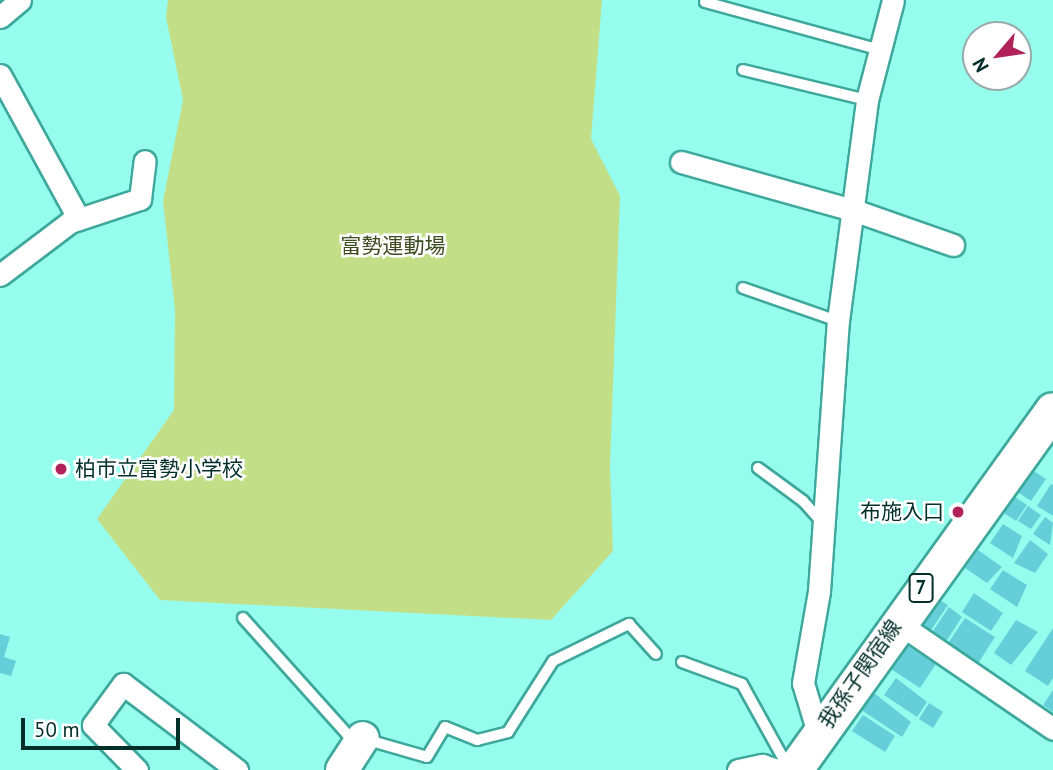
<!DOCTYPE html>
<html>
<head>
<meta charset="utf-8">
<style>
  body { margin:0 }
  #map { position:relative; width:1053px; height:770px; overflow:hidden; background:#96fdee; font-family:"PT Sans","Noto Sans JP",sans-serif }
  div>[style] { position:absolute }
  .green>* { inset:0; background:#c2df88 }
  .building>* { inset:0; background:#64cfd9 }
  .roads { filter:drop-shadow(2px 0 #3da89b) drop-shadow(-2px 0 #3da89b) drop-shadow(0 2px #3da89b) drop-shadow(0 -2px #3da89b) }
  .lane>* { height:10px; margin:-5px; padding:0 5px; transform-origin:5px; border-radius:5px; background:#fff }
  .street>* { height:21px; margin:-10.5px; padding:0 10.5px; transform-origin:10.5px; border-radius:10.5px; background:#fff }
  .secondary>* { height:32px; margin:-16px; padding:0 16px; transform-origin:16px; border-radius:16px; background:#fff }
  .primary>* { height:35px; margin:-17.5px; padding:0 17.5px; transform-origin:17.5px; border-radius:17.5px; background:#fff }
  .dots>* { width:19px; height:19px; translate:-50% -50%; box-sizing:border-box; border:4px solid #fff; border-radius:50% }
  span { translate:-50% -50%; white-space:nowrap; text-align:center; line-height:1.15; -webkit-text-stroke:5px #fff; paint-order:stroke }
  .shield-label span { padding:2px 5px; background:#fff; border:2px solid; border-radius:5px; -webkit-text-stroke-width:0 }
  .shield-label { font-size:19px; color:#002e29; font-weight:700 }
  .park-label { font-size:21px; color:#3d4b1f }
  .poi-label { font-size:21px; color:#002e29 }
  .left { translate:0 -50%; text-align:left }
  .right { translate:-100% -50%; text-align:right }
  .street-label { font-size:21px; color:#002e29 }
  .north { position:absolute; left:962px; top:21px; width:70px; height:70px; box-sizing:border-box; background:#fff; border:2px solid #99aba9; border-radius:50%; rotate:241deg; font-size:19px; font-weight:700; line-height:28px; text-align:center; color:#002e29 }
  .north::after { content:''; display:block; margin:auto; width:24px; height:32px; background:#b02259; clip-path:polygon(50% 0,100% 100%,50% 72%,0 100%) }
  .scale { position:absolute; left:21px; top:718px; width:159px; height:32px; box-sizing:border-box; border:4px solid #002e29; border-top:0; padding-left:9px; font-size:21px; line-height:24px; white-space:nowrap; color:#002e29; -webkit-text-stroke:5px #fff; paint-order:stroke }
</style>
</head>
<body>
<div id="map">
  <div class="green">
    <i style="clip-path:polygon(168px 0,602px 0,591px 139px,620px 196px,610px 466px,613px 551px,551px 620px,160px 600px,97px 519px,174px 410px,175px 310px,163px 201px,183px 100px,166px 17px)"></i>
  </div>
  <div class="building">
    <i style="clip-path:polygon(1031px 469px,1046px 479px,1031px 501px,1016px 491px)"></i>
    <i style="clip-path:polygon(1051px 484px,1053px 485px,1053px 516px,1037px 506px)"></i>
    <i style="clip-path:polygon(1015px 497px,1027px 505px,1016px 521px,1004px 513px)"></i>
    <i style="clip-path:polygon(1028px 506px,1041px 515px,1031px 529px,1018px 521px)"></i>
    <i style="clip-path:polygon(1045px 517px,1053px 523px,1050px 545px,1033px 534px)"></i>
    <i style="clip-path:polygon(1003px 524px,1022px 536px,1013px 558px,990px 543px)"></i>
    <i style="clip-path:polygon(1030px 540px,1048px 554px,1035px 573px,1014px 563px)"></i>
    <i style="clip-path:polygon(978px 550px,1002px 567px,987px 583px,965px 568px)"></i>
    <i style="clip-path:polygon(1003px 570px,1027px 585px,1017px 607px,990px 589px)"></i>
    <i style="clip-path:polygon(974px 593px,1003px 613px,991px 631px,962px 612px)"></i>
    <i style="clip-path:polygon(938px 599px,948px 605px,931px 630px,921px 624px)"></i>
    <i style="clip-path:polygon(949px 607px,962px 617px,945px 643px,931px 634px)"></i>
    <i style="clip-path:polygon(965px 618px,995px 637px,977px 665px,947px 645px)"></i>
    <i style="clip-path:polygon(1016px 620px,1038px 632px,1011px 665px,994px 653px)"></i>
    <i style="clip-path:polygon(1053px 628px,1053px 678px,1048px 686px,1025px 671px)"></i>
    <i style="clip-path:polygon(0 634px,10px 637px,4px 657px,16px 661px,11px 676px,0 673px)"></i>
    <i style="clip-path:polygon(903px 643px,936px 664px,920px 688px,888px 667px)"></i>
    <i style="clip-path:polygon(896px 678px,927px 702px,917px 717px,884px 695px)"></i>
    <i style="clip-path:polygon(869px 689px,911px 722px,902px 737px,857px 707px)"></i>
    <i style="clip-path:polygon(1053px 690px,1053px 712px,1043px 705px)"></i>
    <i style="clip-path:polygon(929px 703px,943px 712px,933px 728px,919px 719px)"></i>
    <i style="clip-path:polygon(863px 715px,895px 736px,885px 752px,852px 731px)"></i>
  </div>
  <div class="roads">
    <div class="lane">
      <i style="left:705px;top:2px;width:182px;rotate:15.3deg"></i>
      <i style="left:743px;top:70px;width:128px;rotate:13.6deg"></i>
      <i style="left:743px;top:288px;width:101px;rotate:19.2deg"></i>
      <i style="left:758px;top:468px;width:56px;rotate:36.3deg"></i>
      <i style="left:803px;top:501px;width:28px;rotate:48deg"></i>
      <i style="left:243px;top:618px;width:156px;rotate:48.1deg"></i>
      <i style="left:347px;top:734px;width:83px;rotate:16deg"></i>
      <i style="left:427px;top:757px;width:35px;rotate:-59deg"></i>
      <i style="left:445px;top:727px;width:35px;rotate:22deg"></i>
      <i style="left:477px;top:740px;width:32px;rotate:-14deg"></i>
      <i style="left:508px;top:732px;width:84px;rotate:-57.6deg"></i>
      <i style="left:553px;top:661px;width:85px;rotate:-26deg"></i>
      <i style="left:629px;top:624px;width:40px;rotate:48deg"></i>
      <i style="left:682px;top:662px;width:64px;rotate:20.1deg"></i>
      <i style="left:742px;top:684px;width:95px;rotate:61deg"></i>
    </div>
    <div class="street">
      <i style="left:0;top:17px;width:26px;rotate:-40deg"></i>
      <i style="left:0;top:75px;width:164px;rotate:61.3deg"></i>
      <i style="left:681px;top:162px;width:182px;rotate:15.6deg"></i>
      <i style="left:856px;top:211px;width:103px;rotate:19.3deg"></i>
      <i style="left:0;top:275px;width:88px;rotate:-37.1deg"></i>
      <i style="left:70px;top:222px;width:74px;rotate:-18.2deg"></i>
      <i style="left:140px;top:199px;width:38px;rotate:-83deg"></i>
      <i style="left:897px;top:622px;width:189px;rotate:34.4deg"></i>
      <i style="left:818px;top:733px;width:52px;rotate:-106.7deg"></i>
      <i style="left:803px;top:683px;width:93px;rotate:-80.1deg"></i>
      <i style="left:819px;top:591px;width:271px;rotate:-86deg"></i>
      <i style="left:838px;top:321px;width:223px;rotate:-82.5deg"></i>
      <i style="left:867px;top:100px;width:103px;rotate:-75.4deg"></i>
      <i style="left:137px;top:770px;width:63px;rotate:-134.4deg"></i>
      <i style="left:93px;top:725px;width:51px;rotate:-53.8deg"></i>
      <i style="left:123px;top:684px;width:143px;rotate:37deg"></i>
      <i style="left:738px;top:770px;width:25px;rotate:-12deg"></i>
      <i style="left:762px;top:765px;width:16px;rotate:18deg"></i>
    </div>
    <div class="secondary">
      <i style="left:342px;top:770px;width:38px;rotate:-57deg"></i>
    </div>
    <div class="primary">
      <i style="left:794px;top:770px;width:443px;rotate:-54.3deg"></i>
    </div>
  </div>
  <div class="dots">
    <i style="left:61px;top:469px;background:#b02259"></i>
    <i style="left:958px;top:512px;background:#b02259"></i>
  </div>
  <div class="shield-label">
    <span style="left:921px;top:588px">7</span>
  </div>
  <div class="park-label">
    <span style="left:393px;top:246px">富勢運動場</span>
  </div>
  <div class="poi-label">
    <span class="left" style="left:75px;top:469px">柏市立富勢小学校</span>
    <span class="right" style="left:944px;top:512px">布施入口</span>
  </div>
  <div class="street-label">
    <span style="left:860px;top:674px;rotate:-55deg">我孫子関宿線</span>
  </div>
  <div class="north">N</div>
  <div class="scale">50 m</div>
</div>
</body>
</html>
